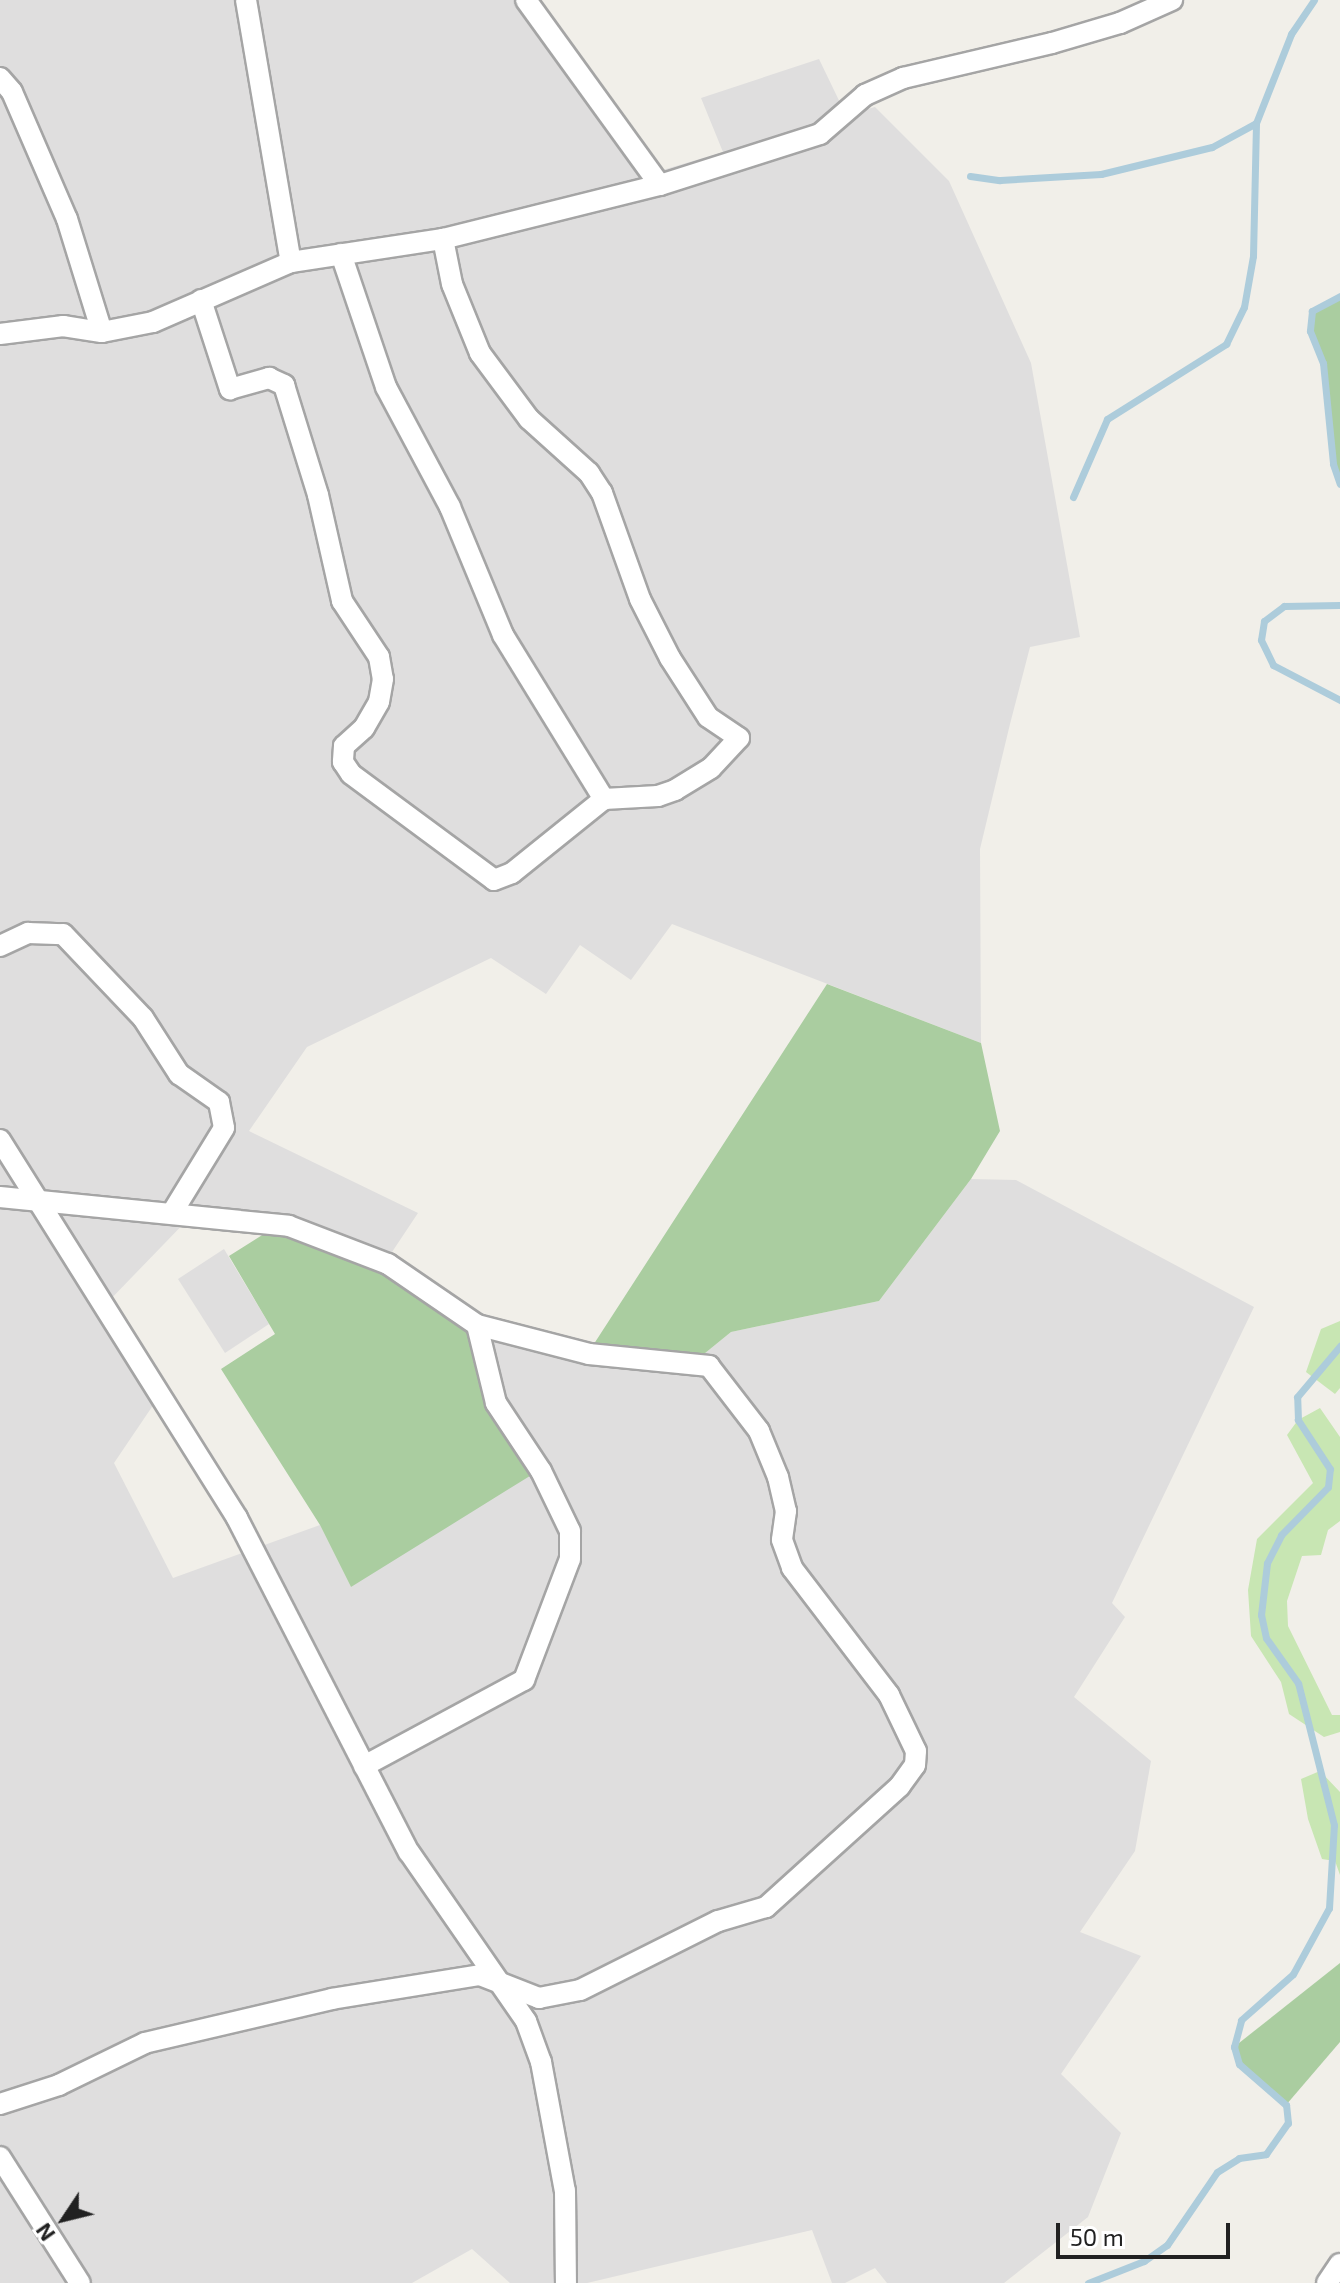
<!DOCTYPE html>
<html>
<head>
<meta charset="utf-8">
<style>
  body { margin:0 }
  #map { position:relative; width:1340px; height:2283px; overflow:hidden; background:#f1efe9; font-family:"Exo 2",sans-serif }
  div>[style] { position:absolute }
  .residential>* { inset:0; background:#dfdede }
  .grass>* { inset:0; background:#c8e6b3 }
  .forest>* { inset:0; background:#aacda0 }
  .stream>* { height:7px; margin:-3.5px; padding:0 3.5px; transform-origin:3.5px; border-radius:3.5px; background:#adccdb }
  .roads { filter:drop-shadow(2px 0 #a5a5a5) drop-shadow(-2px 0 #a5a5a5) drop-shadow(0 2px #a5a5a5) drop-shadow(0 -2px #a5a5a5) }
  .street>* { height:20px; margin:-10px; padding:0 10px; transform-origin:10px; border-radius:10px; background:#fff }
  span { translate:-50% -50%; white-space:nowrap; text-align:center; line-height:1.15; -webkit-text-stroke:7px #fff; paint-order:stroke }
  .north { position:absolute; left:24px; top:2179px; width:80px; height:80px; -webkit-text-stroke:6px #fff; paint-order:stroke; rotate:235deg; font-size:22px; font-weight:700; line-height:32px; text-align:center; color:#212121 }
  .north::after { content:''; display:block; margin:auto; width:28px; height:36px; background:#212121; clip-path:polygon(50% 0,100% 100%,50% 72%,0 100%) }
  .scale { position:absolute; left:1056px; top:2223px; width:174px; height:36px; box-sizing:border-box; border:4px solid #212121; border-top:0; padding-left:10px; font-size:24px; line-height:28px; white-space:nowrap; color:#212121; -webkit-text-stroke:6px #fff; paint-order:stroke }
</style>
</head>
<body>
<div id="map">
  <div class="residential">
    <i style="clip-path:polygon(0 0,526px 0,656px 172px,723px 152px,701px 98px,819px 59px,846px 115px,875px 107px,949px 181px,1031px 363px,1080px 637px,1030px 647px,1010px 724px,980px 849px,981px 1043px,672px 924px,631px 980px,580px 945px,546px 994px,491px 958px,307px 1047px,249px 1131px,418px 1213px,384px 1264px,193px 1214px,104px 1306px,160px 1395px,114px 1463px,173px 1578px,320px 1525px,351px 1587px,467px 1317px,590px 1350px,699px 1358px,731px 1332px,879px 1301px,971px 1179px,1016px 1180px,1254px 1307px,1112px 1603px,1125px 1617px,1074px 1697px,1151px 1761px,1135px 1851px,1080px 1932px,1141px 1956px,1061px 2074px,1121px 2133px,1088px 2217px,1004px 2283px,887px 2283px,875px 2268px,845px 2283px,832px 2283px,812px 2230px,587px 2283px,510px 2283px,472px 2249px,412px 2283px,0 2283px)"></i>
    <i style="clip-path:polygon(224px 1249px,269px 1324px,225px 1353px,178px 1279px)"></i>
  </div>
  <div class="grass">
    <i style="clip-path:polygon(1340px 1321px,1340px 1388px,1335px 1394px,1306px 1372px,1321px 1329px)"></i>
    <i style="clip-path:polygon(1320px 1408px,1340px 1437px,1340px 1521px,1328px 1530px,1321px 1555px,1302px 1556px,1287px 1601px,1288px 1626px,1332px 1715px,1340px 1715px,1340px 1732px,1324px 1737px,1289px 1714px,1281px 1682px,1251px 1636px,1248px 1590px,1257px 1539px,1313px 1483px,1287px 1435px,1298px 1420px)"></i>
    <i style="clip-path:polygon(1320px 1771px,1340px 1792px,1340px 1875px,1335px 1861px,1322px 1859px,1308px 1819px,1301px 1779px)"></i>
  </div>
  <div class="forest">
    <i style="clip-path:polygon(1340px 296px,1340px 484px,1333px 464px,1323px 363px,1310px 331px,1312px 311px)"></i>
    <i style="clip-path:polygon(827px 984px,981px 1043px,1000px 1131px,971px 1179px,879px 1301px,731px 1332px,699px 1358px,590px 1350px)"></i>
    <i style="clip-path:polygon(278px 1225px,384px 1264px,467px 1317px,538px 1471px,351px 1587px,320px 1525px,221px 1369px,275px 1334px,229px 1256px)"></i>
    <i style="clip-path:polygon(1340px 1963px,1340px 2042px,1286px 2105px,1239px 2064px,1234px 2047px)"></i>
  </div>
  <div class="stream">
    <i style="left:970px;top:176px;width:30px;rotate:8deg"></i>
    <i style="left:1000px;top:180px;width:101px;rotate:-3.4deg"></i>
    <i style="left:1101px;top:174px;width:114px;rotate:-13.7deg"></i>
    <i style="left:1212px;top:147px;width:50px;rotate:-28.6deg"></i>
    <i style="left:1256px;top:123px;width:96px;rotate:-68.5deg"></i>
    <i style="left:1291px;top:34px;width:41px;rotate:-55.9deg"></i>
    <i style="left:1340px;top:296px;width:32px;rotate:152deg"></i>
    <i style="left:1312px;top:311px;width:20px;rotate:96deg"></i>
    <i style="left:1310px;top:331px;width:35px;rotate:68deg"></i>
    <i style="left:1323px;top:363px;width:101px;rotate:84.3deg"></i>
    <i style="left:1333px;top:464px;width:21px;rotate:71deg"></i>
    <i style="left:1073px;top:497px;width:85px;rotate:-66.4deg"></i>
    <i style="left:1107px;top:419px;width:141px;rotate:-32.2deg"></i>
    <i style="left:1226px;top:344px;width:41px;rotate:-64.1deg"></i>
    <i style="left:1244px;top:307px;width:52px;rotate:-80deg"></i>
    <i style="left:1253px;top:256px;width:133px;rotate:-88.7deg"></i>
    <i style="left:1340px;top:605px;width:56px;rotate:179deg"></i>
    <i style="left:1284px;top:606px;width:25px;rotate:143deg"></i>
    <i style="left:1264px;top:621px;width:19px;rotate:99deg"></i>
    <i style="left:1261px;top:640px;width:28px;rotate:64deg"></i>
    <i style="left:1273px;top:665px;width:76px;rotate:27.6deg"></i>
    <i style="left:1088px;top:2283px;width:60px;rotate:-21.4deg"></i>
    <i style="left:1144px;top:2261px;width:28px;rotate:-35deg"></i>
    <i style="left:1167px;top:2245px;width:88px;rotate:-55.6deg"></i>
    <i style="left:1217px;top:2172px;width:26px;rotate:-32deg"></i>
    <i style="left:1239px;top:2158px;width:27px;rotate:-8deg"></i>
    <i style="left:1266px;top:2154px;width:38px;rotate:-55deg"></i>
    <i style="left:1288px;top:2123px;width:18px;rotate:-96deg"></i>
    <i style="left:1286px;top:2105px;width:62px;rotate:-138.9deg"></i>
    <i style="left:1239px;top:2064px;width:18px;rotate:-106deg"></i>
    <i style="left:1234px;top:2047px;width:28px;rotate:-75deg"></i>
    <i style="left:1241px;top:2020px;width:69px;rotate:-41.5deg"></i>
    <i style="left:1293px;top:1974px;width:75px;rotate:-61.4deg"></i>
    <i style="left:1329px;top:1908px;width:83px;rotate:-86.6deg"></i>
    <i style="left:1334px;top:1825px;width:146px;rotate:-104.2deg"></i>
    <i style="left:1298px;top:1683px;width:55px;rotate:-125.4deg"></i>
    <i style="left:1266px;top:1638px;width:24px;rotate:-102deg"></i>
    <i style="left:1261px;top:1615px;width:52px;rotate:-83.4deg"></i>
    <i style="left:1267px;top:1563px;width:31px;rotate:-63deg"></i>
    <i style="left:1281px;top:1535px;width:67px;rotate:-45.6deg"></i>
    <i style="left:1328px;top:1487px;width:18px;rotate:-84deg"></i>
    <i style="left:1330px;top:1469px;width:59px;rotate:-123.1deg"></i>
    <i style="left:1298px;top:1420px;width:23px;rotate:-92deg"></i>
    <i style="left:1297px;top:1397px;width:67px;rotate:-49.9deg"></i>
  </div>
  <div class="roads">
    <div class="street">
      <i style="left:246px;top:0;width:266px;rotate:80.3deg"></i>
      <i style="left:526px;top:0;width:228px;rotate:54.1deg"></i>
      <i style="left:0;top:78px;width:18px;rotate:49deg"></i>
      <i style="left:12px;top:92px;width:138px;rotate:66.6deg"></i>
      <i style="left:67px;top:219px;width:118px;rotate:72.8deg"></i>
      <i style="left:341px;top:254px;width:140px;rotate:71.3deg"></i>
      <i style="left:386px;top:387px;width:136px;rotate:61.9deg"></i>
      <i style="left:450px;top:507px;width:139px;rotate:67.5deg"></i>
      <i style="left:503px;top:635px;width:193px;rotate:58.4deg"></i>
      <i style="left:201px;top:300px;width:94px;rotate:72deg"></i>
      <i style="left:230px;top:389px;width:41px;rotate:-15.8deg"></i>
      <i style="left:269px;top:378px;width:17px;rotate:25deg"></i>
      <i style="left:284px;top:385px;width:115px;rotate:72.8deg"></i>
      <i style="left:318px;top:495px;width:109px;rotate:77.2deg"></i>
      <i style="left:342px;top:601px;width:67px;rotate:56.5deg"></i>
      <i style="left:379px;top:657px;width:22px;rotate:80deg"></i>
      <i style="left:383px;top:679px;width:23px;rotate:100deg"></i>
      <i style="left:379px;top:702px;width:30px;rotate:120deg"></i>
      <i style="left:364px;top:728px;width:27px;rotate:138deg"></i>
      <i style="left:344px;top:746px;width:16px;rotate:94deg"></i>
      <i style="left:343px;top:762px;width:14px;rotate:56deg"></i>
      <i style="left:351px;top:774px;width:178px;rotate:36.5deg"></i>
      <i style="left:494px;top:880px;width:19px;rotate:-21deg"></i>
      <i style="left:512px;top:873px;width:118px;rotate:-38.8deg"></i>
      <i style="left:604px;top:799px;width:54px;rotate:-3.2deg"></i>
      <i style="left:658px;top:796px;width:18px;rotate:-19deg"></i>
      <i style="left:675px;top:790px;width:42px;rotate:-31.4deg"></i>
      <i style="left:711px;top:768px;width:41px;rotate:-47deg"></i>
      <i style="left:739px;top:738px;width:37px;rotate:-146deg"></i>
      <i style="left:708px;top:717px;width:70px;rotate:-122.8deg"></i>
      <i style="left:670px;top:658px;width:66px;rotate:-117deg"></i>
      <i style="left:640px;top:599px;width:113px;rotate:-109.7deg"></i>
      <i style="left:602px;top:493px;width:24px;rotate:-123deg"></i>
      <i style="left:589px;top:473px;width:81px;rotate:-138deg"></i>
      <i style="left:529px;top:419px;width:82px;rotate:-126.6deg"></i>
      <i style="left:480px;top:353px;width:74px;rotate:-112.1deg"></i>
      <i style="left:452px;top:284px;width:46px;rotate:-101.3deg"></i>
      <i style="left:0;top:334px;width:64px;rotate:-7.2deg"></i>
      <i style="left:63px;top:326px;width:39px;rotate:9deg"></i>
      <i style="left:102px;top:332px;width:52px;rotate:-11.1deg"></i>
      <i style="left:153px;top:322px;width:150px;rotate:-23.5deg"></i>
      <i style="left:291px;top:262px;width:154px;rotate:-8.6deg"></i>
      <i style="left:443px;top:239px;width:224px;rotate:-14deg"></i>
      <i style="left:660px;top:185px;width:168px;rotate:-17.7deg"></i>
      <i style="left:820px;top:134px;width:60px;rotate:-40.9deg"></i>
      <i style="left:865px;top:95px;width:42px;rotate:-24.1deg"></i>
      <i style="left:903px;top:78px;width:153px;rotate:-13.2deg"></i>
      <i style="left:1052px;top:43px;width:71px;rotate:-16.4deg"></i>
      <i style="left:1120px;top:23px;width:57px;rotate:-23.9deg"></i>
      <i style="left:0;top:946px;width:31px;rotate:-25deg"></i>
      <i style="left:28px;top:933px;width:35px;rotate:2deg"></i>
      <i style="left:63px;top:934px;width:116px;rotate:46.4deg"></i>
      <i style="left:143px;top:1018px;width:67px;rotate:57.3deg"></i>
      <i style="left:179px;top:1074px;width:49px;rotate:35deg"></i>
      <i style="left:219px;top:1102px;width:26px;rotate:79deg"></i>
      <i style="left:224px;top:1128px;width:100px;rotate:121.5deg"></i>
      <i style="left:0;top:1140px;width:446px;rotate:57.9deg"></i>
      <i style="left:237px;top:1518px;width:376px;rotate:62.8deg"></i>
      <i style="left:409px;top:1852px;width:206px;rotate:55.3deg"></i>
      <i style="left:526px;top:2021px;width:44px;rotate:69.9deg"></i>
      <i style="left:541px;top:2062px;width:131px;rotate:79.5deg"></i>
      <i style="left:565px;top:2191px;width:92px;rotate:89.4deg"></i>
      <i style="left:0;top:1197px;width:290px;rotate:5.7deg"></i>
      <i style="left:289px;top:1226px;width:106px;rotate:21deg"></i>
      <i style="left:388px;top:1264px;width:108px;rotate:34.4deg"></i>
      <i style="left:477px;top:1325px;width:116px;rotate:14.5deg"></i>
      <i style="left:589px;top:1354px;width:121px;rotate:5.7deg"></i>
      <i style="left:709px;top:1366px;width:82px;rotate:52.4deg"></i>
      <i style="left:759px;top:1431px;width:50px;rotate:67.6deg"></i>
      <i style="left:778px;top:1477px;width:35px;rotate:77deg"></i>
      <i style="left:786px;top:1511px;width:29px;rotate:98deg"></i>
      <i style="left:782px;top:1540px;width:30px;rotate:70deg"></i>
      <i style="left:792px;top:1568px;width:160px;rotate:52.6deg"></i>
      <i style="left:889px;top:1695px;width:62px;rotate:64.3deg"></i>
      <i style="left:916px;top:1751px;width:14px;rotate:94deg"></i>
      <i style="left:915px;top:1765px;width:26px;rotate:126deg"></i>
      <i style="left:900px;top:1786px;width:181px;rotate:137.9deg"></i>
      <i style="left:766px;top:1907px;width:50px;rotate:163.7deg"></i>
      <i style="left:718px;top:1921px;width:154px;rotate:153.4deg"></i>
      <i style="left:580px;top:1990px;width:42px;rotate:169deg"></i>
      <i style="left:539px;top:1998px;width:63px;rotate:-158.7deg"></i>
      <i style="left:480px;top:1975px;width:150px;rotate:170.8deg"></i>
      <i style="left:332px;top:1999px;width:192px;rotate:166.8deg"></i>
      <i style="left:145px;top:2043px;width:96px;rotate:154deg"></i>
      <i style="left:59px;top:2085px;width:62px;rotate:162.1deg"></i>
      <i style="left:364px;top:1766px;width:182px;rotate:-28.3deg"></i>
      <i style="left:524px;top:1680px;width:129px;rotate:-69.2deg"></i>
      <i style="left:570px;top:1559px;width:28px;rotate:-90deg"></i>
      <i style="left:570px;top:1531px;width:67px;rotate:-115.8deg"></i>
      <i style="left:541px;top:1471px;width:82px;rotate:-123.5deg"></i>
      <i style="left:496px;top:1403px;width:80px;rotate:-103.7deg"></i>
      <i style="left:0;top:2157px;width:149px;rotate:57.6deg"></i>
      <i style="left:1327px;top:2283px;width:23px;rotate:-56deg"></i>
    </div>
  </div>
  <div class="north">N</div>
  <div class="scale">50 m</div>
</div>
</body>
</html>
